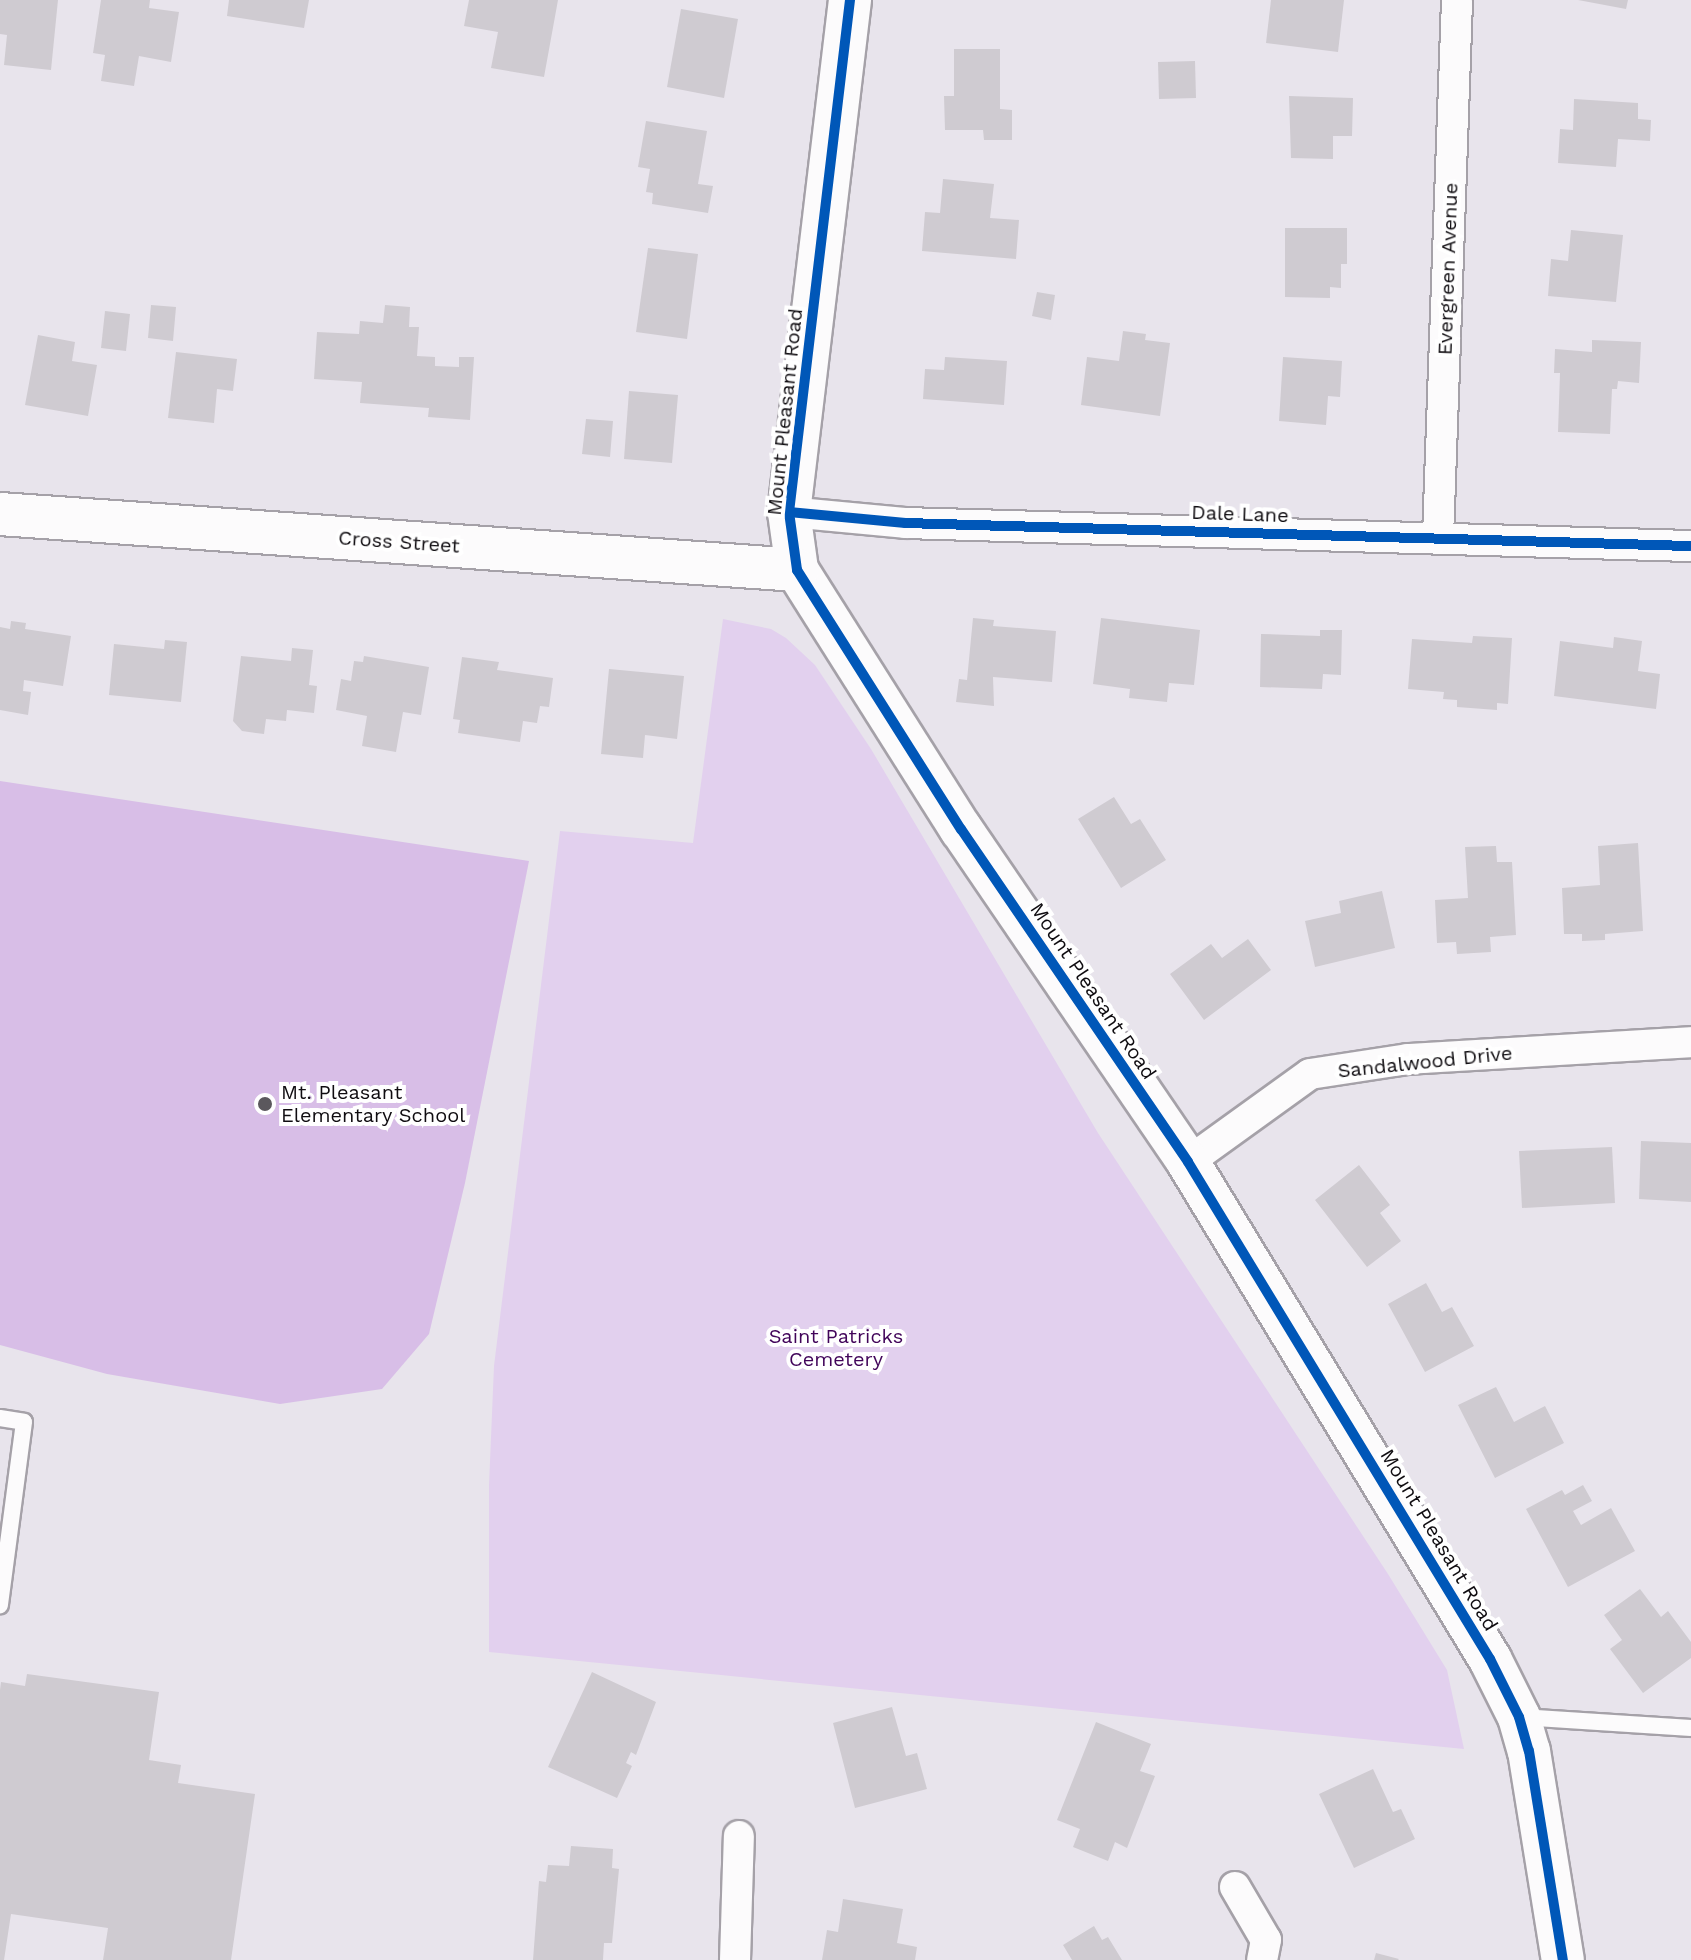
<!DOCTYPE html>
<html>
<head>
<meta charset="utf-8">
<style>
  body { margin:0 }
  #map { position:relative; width:1691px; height:1960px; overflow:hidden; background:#e8e4ec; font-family:"Work Sans",sans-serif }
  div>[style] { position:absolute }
  .green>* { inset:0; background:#e2d0ee }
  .forest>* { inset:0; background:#d8bee7 }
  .building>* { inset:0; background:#cfcbd1 }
  .roads { filter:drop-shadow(2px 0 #a5a1a8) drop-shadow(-2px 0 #a5a1a8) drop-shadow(0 2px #a5a1a8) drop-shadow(0 -2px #a5a1a8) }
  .lane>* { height:16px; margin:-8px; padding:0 8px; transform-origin:8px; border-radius:8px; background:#fcfbfc }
  .street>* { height:30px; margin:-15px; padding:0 15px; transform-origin:15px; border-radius:15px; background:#fcfbfc }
  .secondary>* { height:42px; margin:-21px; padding:0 21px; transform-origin:21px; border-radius:21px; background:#fcfbfc }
  .cycleway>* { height:10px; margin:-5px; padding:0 5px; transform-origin:5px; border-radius:5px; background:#0057b8 }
  .dots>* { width:22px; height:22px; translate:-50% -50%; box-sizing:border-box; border:4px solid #fff; border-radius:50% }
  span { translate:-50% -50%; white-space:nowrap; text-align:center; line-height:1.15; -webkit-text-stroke:8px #fff; paint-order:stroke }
  .street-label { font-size:20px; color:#0f0c10 }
  .poi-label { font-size:20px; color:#0f0c10 }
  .left { translate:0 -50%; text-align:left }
  .park-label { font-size:20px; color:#410459 }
</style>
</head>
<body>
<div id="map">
  <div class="green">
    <i style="clip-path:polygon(723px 619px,771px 629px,786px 638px,815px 665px,871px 749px,1098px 1133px,1388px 1574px,1447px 1670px,1464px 1749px,489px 1652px,489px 1485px,494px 1366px,560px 831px,693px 843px)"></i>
  </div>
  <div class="forest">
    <i style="clip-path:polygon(0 781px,529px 861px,465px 1183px,429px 1334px,382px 1389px,280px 1404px,107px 1374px,0 1345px)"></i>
  </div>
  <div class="building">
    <i style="clip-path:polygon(0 0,58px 0,51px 70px,4px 65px,7px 35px,0 34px)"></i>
    <i style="clip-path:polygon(101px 0,150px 0,149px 8px,179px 12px,171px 62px,139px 56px,134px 86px,101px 81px,105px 55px,93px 53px)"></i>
    <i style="clip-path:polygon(229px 0,309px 0,304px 28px,227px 16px)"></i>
    <i style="clip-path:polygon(469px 0,558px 0,544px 77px,491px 68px,498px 32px,464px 26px)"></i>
    <i style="clip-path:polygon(1271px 0,1344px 0,1338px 52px,1266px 43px)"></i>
    <i style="clip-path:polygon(1578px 0,1628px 0,1626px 9px)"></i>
    <i style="clip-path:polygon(681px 9px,738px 19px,724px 98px,667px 87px)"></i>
    <i style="clip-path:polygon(954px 49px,1000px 49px,1000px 109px,1012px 110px,1012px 140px,984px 140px,983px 130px,945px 130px,944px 96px,954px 96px)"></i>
    <i style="clip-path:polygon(1195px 61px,1196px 98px,1159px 99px,1158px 62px)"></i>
    <i style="clip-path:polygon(1289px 96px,1353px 98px,1352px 136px,1333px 136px,1333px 159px,1291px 158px)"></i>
    <i style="clip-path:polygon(1574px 99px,1638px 103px,1638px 119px,1651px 120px,1650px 141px,1618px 139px,1616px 167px,1558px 163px,1560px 129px,1573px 130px)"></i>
    <i style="clip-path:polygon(646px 121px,707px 131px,698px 184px,713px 186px,708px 213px,652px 204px,653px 193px,646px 192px,650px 169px,638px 167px)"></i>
    <i style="clip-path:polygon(943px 179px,994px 184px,990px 218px,1019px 220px,1016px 259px,922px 251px,925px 212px,940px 213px)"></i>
    <i style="clip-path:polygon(1285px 228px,1347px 228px,1347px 264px,1341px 264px,1341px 288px,1330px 287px,1330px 298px,1285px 297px)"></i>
    <i style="clip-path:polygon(1571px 230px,1623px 235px,1616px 302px,1548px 296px,1551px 259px,1568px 261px)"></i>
    <i style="clip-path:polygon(648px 248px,698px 254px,687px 339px,636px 332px)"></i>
    <i style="clip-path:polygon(1037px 292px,1055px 295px,1051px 320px,1032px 316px)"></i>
    <i style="clip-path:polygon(151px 305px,176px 307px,173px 341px,148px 338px)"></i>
    <i style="clip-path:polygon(385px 305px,410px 307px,409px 327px,419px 327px,417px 356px,435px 357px,435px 366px,459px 367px,459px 357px,474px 357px,470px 420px,428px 417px,429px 408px,360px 403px,362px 382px,314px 379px,317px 332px,359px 334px,360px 321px,383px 323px)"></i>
    <i style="clip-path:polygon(105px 311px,130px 314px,126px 351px,101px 348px)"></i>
    <i style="clip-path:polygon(1123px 331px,1146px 334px,1145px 340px,1170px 343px,1160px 416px,1081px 405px,1087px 357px,1119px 361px)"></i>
    <i style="clip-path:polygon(38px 335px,75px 342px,72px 361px,97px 365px,88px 416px,25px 405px)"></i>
    <i style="clip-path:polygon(1592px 340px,1641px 342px,1639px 383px,1618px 381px,1617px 389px,1612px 389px,1610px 434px,1558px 432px,1560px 373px,1554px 373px,1555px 349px,1592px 352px)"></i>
    <i style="clip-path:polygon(176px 352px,237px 359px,233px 391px,217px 389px,214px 423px,168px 418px)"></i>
    <i style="clip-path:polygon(945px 357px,1007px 361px,1004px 405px,923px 399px,925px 369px,944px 370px)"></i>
    <i style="clip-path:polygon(1283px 357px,1342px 361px,1340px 397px,1328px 396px,1326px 425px,1279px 421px)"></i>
    <i style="clip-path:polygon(629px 391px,678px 395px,672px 463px,624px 459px)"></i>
    <i style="clip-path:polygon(586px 419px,613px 421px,610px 457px,582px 454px)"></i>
    <i style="clip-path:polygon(973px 618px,994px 620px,993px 626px,1056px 631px,1052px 682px,993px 677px,994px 706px,956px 702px,959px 679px,967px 680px)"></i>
    <i style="clip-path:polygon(1101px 618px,1200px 630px,1194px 685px,1169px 683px,1167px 702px,1129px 698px,1130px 689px,1093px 684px)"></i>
    <i style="clip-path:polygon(11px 621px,26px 623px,25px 629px,71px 636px,63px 686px,24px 680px,23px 691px,31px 692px,28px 715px,0 710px,0 627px,10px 629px)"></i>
    <i style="clip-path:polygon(1320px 630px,1342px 630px,1341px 675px,1323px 674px,1322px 689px,1260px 687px,1261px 634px,1320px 636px)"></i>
    <i style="clip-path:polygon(1473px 636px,1512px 638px,1508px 704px,1497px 703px,1497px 710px,1457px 707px,1457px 700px,1443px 699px,1444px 692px,1408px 689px,1412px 639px,1472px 643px)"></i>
    <i style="clip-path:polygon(1614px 637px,1642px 641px,1638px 671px,1660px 674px,1656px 709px,1554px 696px,1560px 641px,1613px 648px)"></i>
    <i style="clip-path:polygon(165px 640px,187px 642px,181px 702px,109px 695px,114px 644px,164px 649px)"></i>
    <i style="clip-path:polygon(292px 648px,313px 650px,309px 685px,317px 686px,314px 713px,287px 710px,286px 721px,266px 719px,264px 734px,242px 731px,233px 721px,241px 656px,291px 661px)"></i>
    <i style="clip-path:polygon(364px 656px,429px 667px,421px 715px,403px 712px,396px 752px,362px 746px,367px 716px,336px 710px,341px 679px,351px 681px,354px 661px,363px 662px)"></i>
    <i style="clip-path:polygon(462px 657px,499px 662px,497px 670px,553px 678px,549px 707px,540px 706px,537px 723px,523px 721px,520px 742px,458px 733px,460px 720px,453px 719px)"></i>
    <i style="clip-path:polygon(609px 669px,684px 676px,677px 739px,645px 735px,643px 758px,601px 754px)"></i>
    <i style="clip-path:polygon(1114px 797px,1131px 824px,1140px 819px,1166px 860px,1121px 888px,1078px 819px)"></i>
    <i style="clip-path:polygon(1638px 843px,1643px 931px,1605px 934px,1605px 940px,1582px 941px,1582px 934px,1564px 934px,1562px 888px,1600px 885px,1598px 846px)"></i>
    <i style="clip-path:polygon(1496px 846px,1497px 862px,1512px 862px,1516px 935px,1490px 937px,1491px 952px,1457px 954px,1456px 942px,1437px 943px,1435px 900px,1468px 898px,1465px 847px)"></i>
    <i style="clip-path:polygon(1382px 891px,1395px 948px,1315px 967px,1305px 921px,1341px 913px,1339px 901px)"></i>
    <i style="clip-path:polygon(1248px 939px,1271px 970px,1204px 1020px,1170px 974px,1211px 944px,1222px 958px)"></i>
    <i style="clip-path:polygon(1641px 1141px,1691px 1143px,1691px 1202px,1639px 1199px)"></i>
    <i style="clip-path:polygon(1612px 1147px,1615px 1203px,1522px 1208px,1519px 1151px)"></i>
    <i style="clip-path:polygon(1359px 1165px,1390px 1205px,1380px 1213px,1401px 1241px,1367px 1267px,1315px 1200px)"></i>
    <i style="clip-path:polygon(1426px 1283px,1442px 1312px,1452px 1307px,1474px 1346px,1425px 1372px,1388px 1304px)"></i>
    <i style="clip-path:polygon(1496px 1387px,1514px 1422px,1545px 1406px,1564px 1443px,1495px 1478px,1458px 1405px)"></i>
    <i style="clip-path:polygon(1583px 1485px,1592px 1501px,1573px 1511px,1581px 1525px,1611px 1508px,1635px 1551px,1568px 1587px,1526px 1509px,1562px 1490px,1565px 1495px)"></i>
    <i style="clip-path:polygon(1640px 1589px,1661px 1617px,1668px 1611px,1691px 1642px,1691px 1658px,1643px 1693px,1610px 1649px,1622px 1640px,1604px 1615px)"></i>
    <i style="clip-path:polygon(592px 1672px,656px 1702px,636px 1755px,631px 1752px,626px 1763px,632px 1766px,617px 1798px,548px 1767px)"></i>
    <i style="clip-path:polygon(27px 1674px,159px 1692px,149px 1760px,181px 1765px,178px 1783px,255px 1794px,231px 1960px,103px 1960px,108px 1928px,11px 1914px,4px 1960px,0 1960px,0 1690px,1px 1682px,25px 1686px)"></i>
    <i style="clip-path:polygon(892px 1707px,906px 1756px,917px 1753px,927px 1789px,855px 1808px,833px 1723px)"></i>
    <i style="clip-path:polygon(1096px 1722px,1151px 1744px,1140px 1771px,1155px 1776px,1127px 1848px,1115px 1842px,1108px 1861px,1073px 1847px,1080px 1829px,1057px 1820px)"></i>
    <i style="clip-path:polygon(1373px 1769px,1393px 1812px,1401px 1809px,1415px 1839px,1354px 1868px,1319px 1794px)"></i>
    <i style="clip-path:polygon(571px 1846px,613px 1849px,612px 1868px,619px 1869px,612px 1943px,604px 1943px,603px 1960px,533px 1960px,539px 1881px,546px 1882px,548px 1865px,569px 1866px)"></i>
    <i style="clip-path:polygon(843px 1899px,903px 1909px,897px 1943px,917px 1947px,915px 1960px,822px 1960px,827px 1930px,838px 1932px)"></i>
    <i style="clip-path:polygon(1094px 1926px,1102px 1940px,1108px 1937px,1122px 1960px,1072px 1960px,1063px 1945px)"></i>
    <i style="clip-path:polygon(1376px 1953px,1399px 1959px,1398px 1960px,1374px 1960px)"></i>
  </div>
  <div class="roads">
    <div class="lane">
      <i style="left:0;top:1418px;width:24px;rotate:9deg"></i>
      <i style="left:24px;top:1422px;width:185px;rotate:97.5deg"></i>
      <i style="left:1521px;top:1717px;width:170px;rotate:3.7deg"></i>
    </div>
    <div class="street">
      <i style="left:789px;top:512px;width:117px;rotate:5.4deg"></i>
      <i style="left:905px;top:523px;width:786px;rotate:1.68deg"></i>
      <i style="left:1438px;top:537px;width:537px;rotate:-87.97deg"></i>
      <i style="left:1188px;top:1162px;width:150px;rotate:-35.8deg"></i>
      <i style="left:1310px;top:1074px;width:99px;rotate:-8.7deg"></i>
      <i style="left:1408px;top:1059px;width:284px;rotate:-3.4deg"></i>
      <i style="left:1235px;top:1887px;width:61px;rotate:59.7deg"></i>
      <i style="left:1266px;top:1940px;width:20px;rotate:101deg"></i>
      <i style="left:735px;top:1960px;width:124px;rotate:-88.2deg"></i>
    </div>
    <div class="secondary">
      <i style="left:850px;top:0;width:516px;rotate:96.79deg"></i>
      <i style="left:789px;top:512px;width:59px;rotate:82.1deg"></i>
      <i style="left:797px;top:570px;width:307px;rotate:57.7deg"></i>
      <i style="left:961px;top:829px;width:403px;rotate:55.7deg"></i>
      <i style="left:1188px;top:1162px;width:582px;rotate:58.72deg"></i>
      <i style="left:1490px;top:1659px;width:65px;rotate:63.4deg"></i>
      <i style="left:1519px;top:1717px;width:35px;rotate:74deg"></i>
      <i style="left:1529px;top:1751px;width:212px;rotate:80.8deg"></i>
      <i style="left:0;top:514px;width:799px;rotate:4.02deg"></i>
    </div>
  </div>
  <div class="cycleway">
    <i style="left:850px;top:0;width:516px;rotate:96.79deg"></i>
    <i style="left:789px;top:512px;width:59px;rotate:82.1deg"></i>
    <i style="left:797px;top:570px;width:307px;rotate:57.7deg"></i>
    <i style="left:961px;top:829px;width:403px;rotate:55.7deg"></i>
    <i style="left:1188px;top:1162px;width:582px;rotate:58.72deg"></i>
    <i style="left:1490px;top:1659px;width:65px;rotate:63.4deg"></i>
    <i style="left:1519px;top:1717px;width:35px;rotate:74deg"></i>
    <i style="left:1529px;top:1751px;width:212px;rotate:80.8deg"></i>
    <i style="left:789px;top:512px;width:117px;rotate:5.4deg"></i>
    <i style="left:905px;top:523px;width:786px;rotate:1.68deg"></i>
  </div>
  <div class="dots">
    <i style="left:265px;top:1104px;background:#5b585d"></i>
  </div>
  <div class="street-label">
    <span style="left:1448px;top:269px;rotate:-88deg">Evergreen Avenue</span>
    <span style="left:785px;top:412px;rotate:-84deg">Mount Pleasant Road</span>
    <span style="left:1240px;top:514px;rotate:2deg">Dale Lane</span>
    <span style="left:399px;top:542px;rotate:4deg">Cross Street</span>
    <span style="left:1093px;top:991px;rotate:56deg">Mount Pleasant Road</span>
    <span style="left:1425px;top:1062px;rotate:-6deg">Sandalwood Drive</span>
    <span style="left:1439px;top:1540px;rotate:59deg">Mount Pleasant Road</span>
  </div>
  <div class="poi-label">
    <span class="left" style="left:281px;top:1104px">Mt. Pleasant<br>Elementary School</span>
  </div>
  <div class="park-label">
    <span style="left:836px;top:1348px">Saint Patricks<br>Cemetery</span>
  </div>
</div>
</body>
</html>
